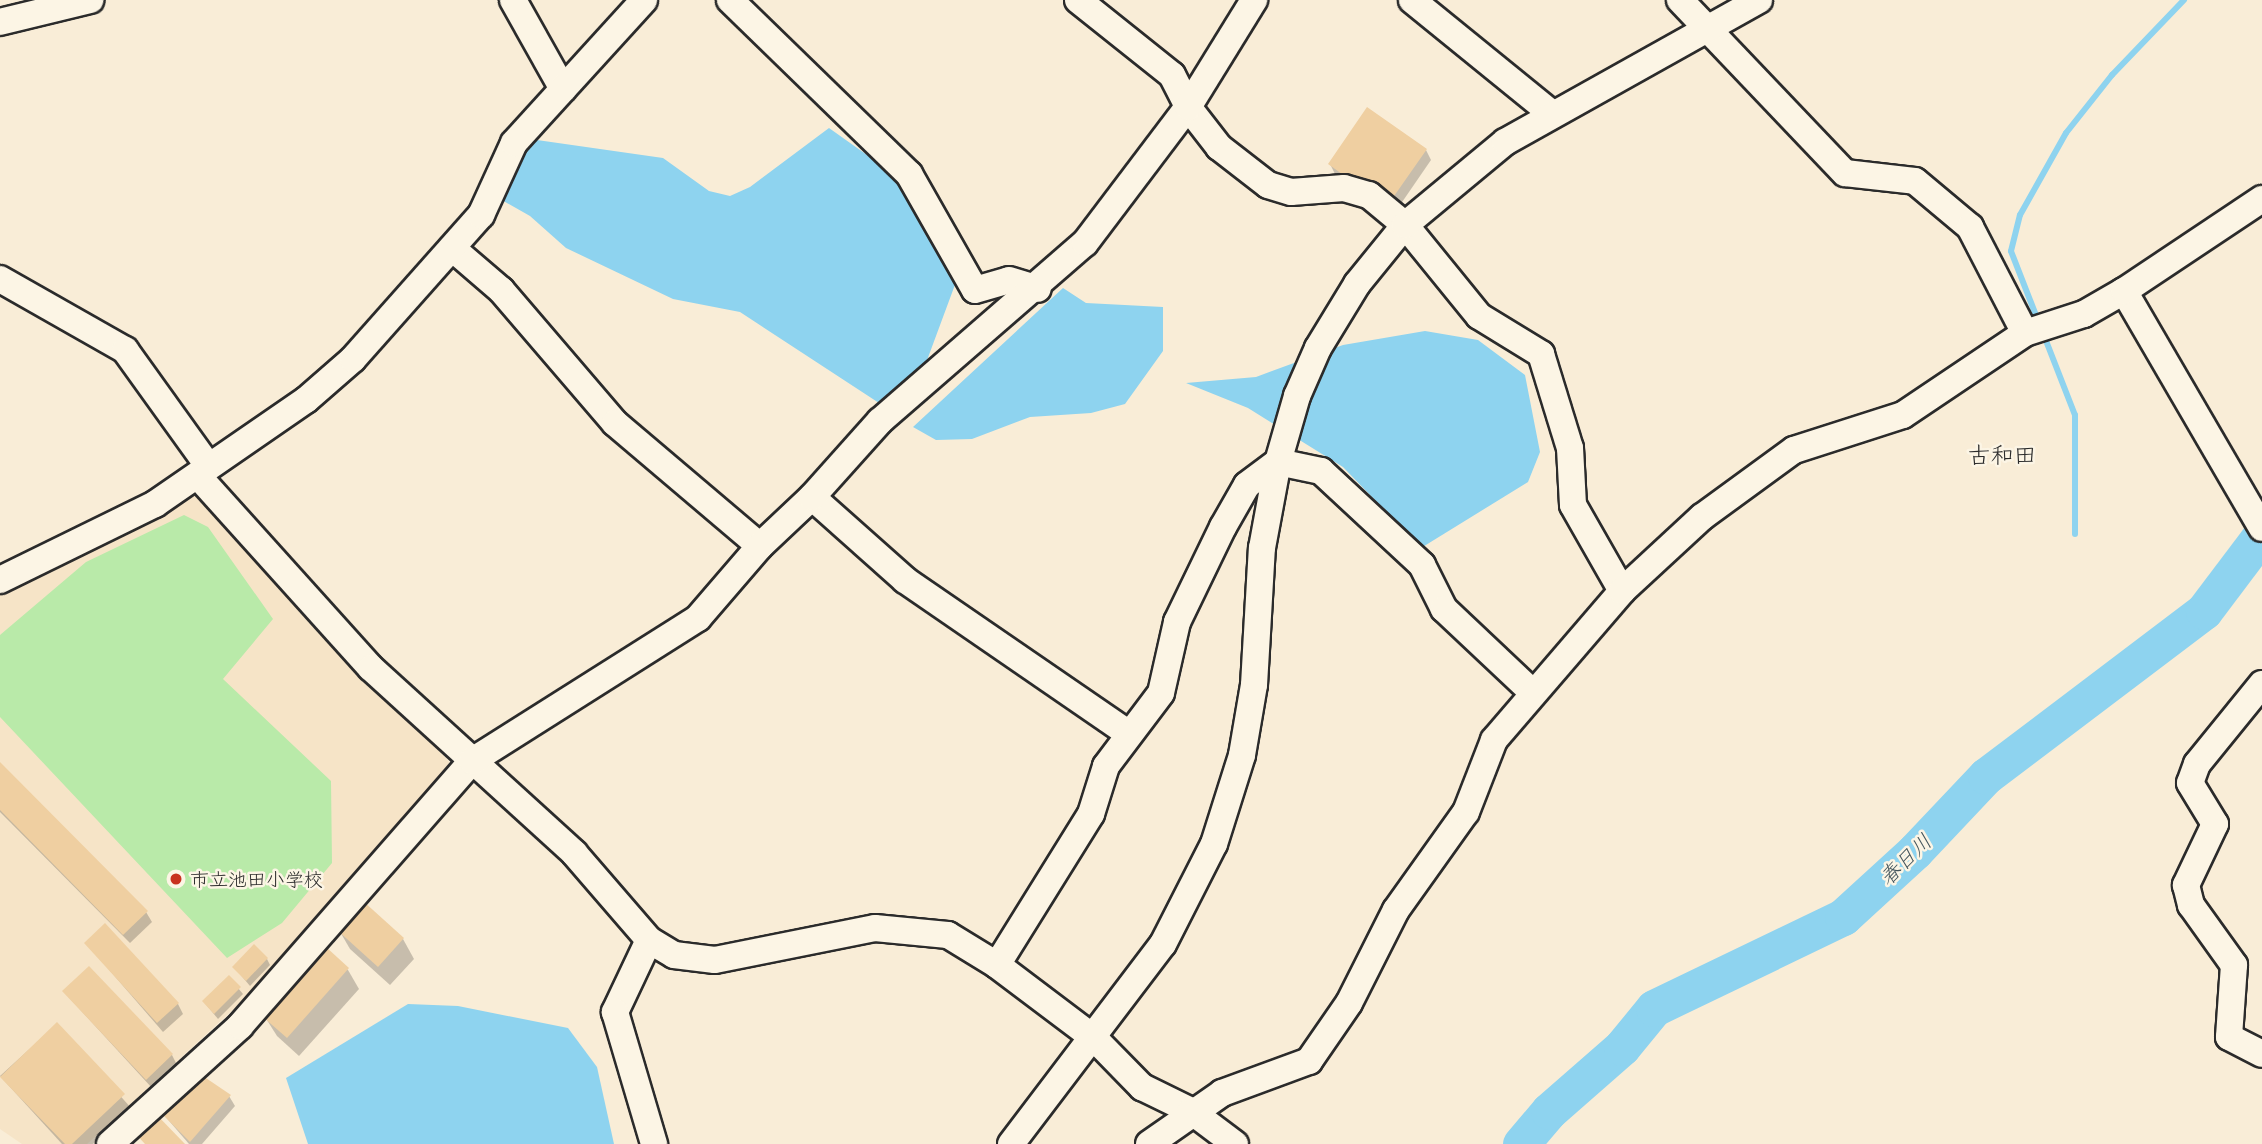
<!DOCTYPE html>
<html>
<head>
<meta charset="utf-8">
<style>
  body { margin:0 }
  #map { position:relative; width:2262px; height:1144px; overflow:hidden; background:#f9edd7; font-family:Mali,"Klee One",sans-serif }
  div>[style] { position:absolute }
  .built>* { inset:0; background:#f6e4c7 }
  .green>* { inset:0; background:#b9eaa9 }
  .water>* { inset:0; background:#8ed3ef }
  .shadow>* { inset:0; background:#0003 }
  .stream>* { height:6px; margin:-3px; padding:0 3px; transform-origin:3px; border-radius:3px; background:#8ed3ef }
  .river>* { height:37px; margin:-18.5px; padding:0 18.5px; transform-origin:18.5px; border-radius:18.5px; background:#8ed3ef }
  .building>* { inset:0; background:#efcfa1 }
  .roads { filter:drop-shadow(2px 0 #2b2b2b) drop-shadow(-2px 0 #2b2b2b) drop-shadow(0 2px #2b2b2b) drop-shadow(0 -2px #2b2b2b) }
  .minor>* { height:26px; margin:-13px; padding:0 13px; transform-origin:13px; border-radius:13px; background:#fcf5e5 }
  .dots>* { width:19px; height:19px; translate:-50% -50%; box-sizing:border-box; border:4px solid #fcf5e5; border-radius:50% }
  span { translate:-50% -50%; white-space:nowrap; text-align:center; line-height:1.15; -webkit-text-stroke:5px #fcf5e5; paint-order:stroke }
  .poi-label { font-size:19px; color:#2b2b2b }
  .left { translate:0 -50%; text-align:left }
  .water-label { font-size:21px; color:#44555c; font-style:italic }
  .quarter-label { font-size:23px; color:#2b2b2b }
</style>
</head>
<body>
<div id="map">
  <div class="built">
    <i style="clip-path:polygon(198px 494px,451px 764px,251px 993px,87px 1144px,22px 1144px,0 1129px,0 587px)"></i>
  </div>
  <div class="green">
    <i style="clip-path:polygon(184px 515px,208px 527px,273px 619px,223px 679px,331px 781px,332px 863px,282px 923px,227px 958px,0 717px,0 635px,86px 562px)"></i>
  </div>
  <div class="water">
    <i style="clip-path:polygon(829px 128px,898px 177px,956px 282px,926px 363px,879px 403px,740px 312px,673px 299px,566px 248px,530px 216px,500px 199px,530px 139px,663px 158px,709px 191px,730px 196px,750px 187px)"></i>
    <i style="clip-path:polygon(1063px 288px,1086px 303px,1163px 307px,1163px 351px,1125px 404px,1091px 413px,1030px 417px,972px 439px,936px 440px,913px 427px)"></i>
    <i style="clip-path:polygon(1425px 331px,1478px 340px,1525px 375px,1540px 452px,1528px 482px,1421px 548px,1343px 467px,1248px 408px,1186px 383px,1256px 377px,1343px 345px)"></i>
    <i style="clip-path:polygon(408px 1004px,458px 1006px,568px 1028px,597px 1067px,614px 1144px,308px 1144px,286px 1078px)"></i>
  </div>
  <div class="shadow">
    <i style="clip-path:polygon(1426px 150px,1431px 160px,1398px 208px,1362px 193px,1335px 174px,1330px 164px)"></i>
    <i style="clip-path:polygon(0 764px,146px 912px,152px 922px,130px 943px,0 812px)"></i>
    <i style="clip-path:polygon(339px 930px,403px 939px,414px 959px,390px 985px,350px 949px)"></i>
    <i style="clip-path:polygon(86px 943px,178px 1004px,183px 1014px,163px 1032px)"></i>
    <i style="clip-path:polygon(326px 950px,348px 970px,359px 989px,299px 1056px,277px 1036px,265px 1017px)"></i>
    <i style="clip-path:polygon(267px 959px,270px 965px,250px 986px,234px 967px)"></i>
    <i style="clip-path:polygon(229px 977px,243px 994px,218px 1019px,204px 1002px)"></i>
    <i style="clip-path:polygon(64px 992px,172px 1055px,177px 1065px,152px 1088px)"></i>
    <i style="clip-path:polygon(57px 1024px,131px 1108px,93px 1144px,62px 1144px,0 1076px)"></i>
    <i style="clip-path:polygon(229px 1096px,235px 1106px,202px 1144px,189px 1144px,158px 1108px)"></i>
  </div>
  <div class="stream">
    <i style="left:2039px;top:323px;width:77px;rotate:-111.3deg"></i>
    <i style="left:2011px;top:251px;width:37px;rotate:-76deg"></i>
    <i style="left:2020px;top:215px;width:94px;rotate:-60.7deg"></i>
    <i style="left:2066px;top:133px;width:74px;rotate:-51.6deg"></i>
    <i style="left:2112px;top:75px;width:104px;rotate:-46.2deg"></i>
    <i style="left:2043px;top:333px;width:88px;rotate:68.7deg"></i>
    <i style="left:2075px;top:415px;width:119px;rotate:90deg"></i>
  </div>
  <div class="river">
    <i style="left:1521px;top:1144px;width:43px;rotate:-49.7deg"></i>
    <i style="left:1549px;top:1111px;width:97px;rotate:-41.2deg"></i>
    <i style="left:1622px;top:1047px;width:50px;rotate:-50.6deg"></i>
    <i style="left:1654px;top:1008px;width:210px;rotate:-25.7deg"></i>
    <i style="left:1843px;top:917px;width:98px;rotate:-42.5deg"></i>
    <i style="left:1915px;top:851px;width:103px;rotate:-46.6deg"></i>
    <i style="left:1986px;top:776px;width:273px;rotate:-37.1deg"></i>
    <i style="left:2204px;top:611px;width:96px;rotate:-53deg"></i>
  </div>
  <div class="building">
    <i style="clip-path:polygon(1367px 107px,1427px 149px,1392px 199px,1361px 178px,1356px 184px,1328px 164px)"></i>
    <i style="clip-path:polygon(0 762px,148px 911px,123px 935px,0 810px)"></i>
    <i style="clip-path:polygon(363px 901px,404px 938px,378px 967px,337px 930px)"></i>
    <i style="clip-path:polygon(105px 923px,179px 1003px,157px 1023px,84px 943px)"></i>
    <i style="clip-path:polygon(254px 944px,268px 958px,246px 981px,232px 967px)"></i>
    <i style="clip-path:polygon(326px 947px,349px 968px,287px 1038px,263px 1017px)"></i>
    <i style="clip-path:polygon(89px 966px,173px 1054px,146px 1080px,62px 991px)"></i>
    <i style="clip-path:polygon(229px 975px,241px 987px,214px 1014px,202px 1001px)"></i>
    <i style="clip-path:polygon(57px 1022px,125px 1094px,72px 1144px,65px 1144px,0 1077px)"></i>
    <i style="clip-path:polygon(197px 1072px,231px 1095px,190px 1142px,156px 1108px)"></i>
    <i style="clip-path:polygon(154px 1112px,185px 1144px,145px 1144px,134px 1132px)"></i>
  </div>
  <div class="roads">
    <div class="minor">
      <i style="left:513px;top:0;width:102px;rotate:60.7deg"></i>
      <i style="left:730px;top:0;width:250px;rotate:44.2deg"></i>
      <i style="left:909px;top:174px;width:133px;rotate:60.4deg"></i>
      <i style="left:975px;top:290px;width:35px;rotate:-16deg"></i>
      <i style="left:1009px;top:280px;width:30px;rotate:17deg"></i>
      <i style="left:1078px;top:0;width:120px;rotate:38.6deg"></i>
      <i style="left:1172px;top:75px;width:36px;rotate:63deg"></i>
      <i style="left:1188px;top:107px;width:51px;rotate:52.2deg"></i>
      <i style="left:1219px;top:147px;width:62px;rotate:37.8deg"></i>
      <i style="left:1268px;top:185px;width:24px;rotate:17deg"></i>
      <i style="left:1291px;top:192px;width:53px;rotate:-4.3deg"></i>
      <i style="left:1344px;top:188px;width:26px;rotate:16deg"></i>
      <i style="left:1369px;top:195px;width:47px;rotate:39.8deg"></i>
      <i style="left:1405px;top:225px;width:117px;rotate:50.9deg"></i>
      <i style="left:1479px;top:316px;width:73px;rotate:31.5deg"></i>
      <i style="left:1541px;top:354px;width:98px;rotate:72.9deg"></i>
      <i style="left:1570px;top:448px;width:57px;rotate:87deg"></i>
      <i style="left:1573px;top:505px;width:99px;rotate:60.3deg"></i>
      <i style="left:1412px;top:0;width:179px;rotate:39.1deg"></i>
      <i style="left:1680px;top:0;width:239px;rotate:46.4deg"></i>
      <i style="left:1845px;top:173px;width:70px;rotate:6.5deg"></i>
      <i style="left:1915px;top:181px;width:72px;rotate:39.9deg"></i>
      <i style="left:1970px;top:227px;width:119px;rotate:62.6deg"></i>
      <i style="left:0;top:22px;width:93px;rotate:-13.7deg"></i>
      <i style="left:452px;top:248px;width:65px;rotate:40.6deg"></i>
      <i style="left:501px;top:290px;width:175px;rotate:49.4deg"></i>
      <i style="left:615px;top:423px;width:190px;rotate:40.3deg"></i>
      <i style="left:0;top:279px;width:144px;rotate:29.6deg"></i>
      <i style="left:125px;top:350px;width:140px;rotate:54.3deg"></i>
      <i style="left:2124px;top:291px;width:274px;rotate:59.8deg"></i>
      <i style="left:198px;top:476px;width:258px;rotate:48deg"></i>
      <i style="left:371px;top:668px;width:275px;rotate:42.3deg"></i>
      <i style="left:574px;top:853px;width:115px;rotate:49.2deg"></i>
      <i style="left:649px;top:940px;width:29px;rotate:31deg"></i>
      <i style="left:674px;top:955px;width:41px;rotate:7deg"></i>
      <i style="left:715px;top:960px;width:163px;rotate:-11.3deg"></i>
      <i style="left:875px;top:928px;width:73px;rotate:5.5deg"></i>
      <i style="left:948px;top:935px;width:57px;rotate:31.5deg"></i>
      <i style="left:997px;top:965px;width:121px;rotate:37deg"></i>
      <i style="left:1094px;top:1038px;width:69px;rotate:45.6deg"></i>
      <i style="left:1142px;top:1087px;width:55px;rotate:26.1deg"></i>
      <i style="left:1191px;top:1111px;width:55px;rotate:36.9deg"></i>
      <i style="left:812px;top:497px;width:125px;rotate:41.7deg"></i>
      <i style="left:905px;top:580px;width:270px;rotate:34.5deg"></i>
      <i style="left:0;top:580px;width:173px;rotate:-26.1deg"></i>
      <i style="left:155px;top:504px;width:183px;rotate:-34.6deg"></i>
      <i style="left:306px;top:400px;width:62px;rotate:-41.1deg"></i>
      <i style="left:353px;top:359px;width:193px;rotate:-48.4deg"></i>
      <i style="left:481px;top:215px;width:79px;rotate:-65.4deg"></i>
      <i style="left:514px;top:143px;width:193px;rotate:-47.7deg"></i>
      <i style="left:2262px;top:684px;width:103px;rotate:129.1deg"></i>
      <i style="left:2197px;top:764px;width:20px;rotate:110deg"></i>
      <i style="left:2190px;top:783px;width:48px;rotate:58.6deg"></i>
      <i style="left:2215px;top:824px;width:68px;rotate:115.4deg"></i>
      <i style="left:2186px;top:885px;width:21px;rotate:76deg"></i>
      <i style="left:2191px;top:905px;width:74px;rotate:54.4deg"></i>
      <i style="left:2234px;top:965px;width:72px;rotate:94deg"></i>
      <i style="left:2229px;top:1037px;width:37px;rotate:27deg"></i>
      <i style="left:649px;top:940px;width:80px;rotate:115.3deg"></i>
      <i style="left:615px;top:1012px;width:138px;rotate:73.5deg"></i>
      <i style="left:997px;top:965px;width:178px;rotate:-58.1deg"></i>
      <i style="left:1091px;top:814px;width:50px;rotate:-72.6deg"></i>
      <i style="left:1106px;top:766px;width:91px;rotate:-53deg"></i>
      <i style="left:1161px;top:693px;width:73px;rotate:-77.3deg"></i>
      <i style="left:1177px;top:622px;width:106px;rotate:-64.2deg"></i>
      <i style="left:1223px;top:527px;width:48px;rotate:-60.3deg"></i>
      <i style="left:1247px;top:485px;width:39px;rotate:-37deg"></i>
      <i style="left:1278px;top:462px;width:44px;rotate:11.8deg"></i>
      <i style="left:1321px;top:471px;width:138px;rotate:42.9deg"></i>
      <i style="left:1422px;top:565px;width:49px;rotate:63.4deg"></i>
      <i style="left:1444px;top:609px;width:121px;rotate:43.3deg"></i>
      <i style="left:110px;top:1144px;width:176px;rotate:-42.2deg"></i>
      <i style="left:240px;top:1026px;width:352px;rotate:-48.8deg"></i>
      <i style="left:472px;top:761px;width:267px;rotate:-32.3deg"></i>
      <i style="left:698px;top:618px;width:95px;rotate:-49.3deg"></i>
      <i style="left:760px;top:546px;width:71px;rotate:-43.3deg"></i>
      <i style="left:812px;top:497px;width:102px;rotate:-48.2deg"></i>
      <i style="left:880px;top:421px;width:271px;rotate:-41deg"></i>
      <i style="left:1085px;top:243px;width:171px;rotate:-52.9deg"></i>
      <i style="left:1188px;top:107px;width:126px;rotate:-58.3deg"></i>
      <i style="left:1011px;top:1144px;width:251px;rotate:-52.8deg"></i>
      <i style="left:1163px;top:944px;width:112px;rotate:-63deg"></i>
      <i style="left:1214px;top:844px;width:93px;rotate:-72.5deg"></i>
      <i style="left:1242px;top:755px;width:71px;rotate:-80.3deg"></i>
      <i style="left:1254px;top:685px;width:137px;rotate:-86.7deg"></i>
      <i style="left:1262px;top:548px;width:87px;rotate:-79.5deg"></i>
      <i style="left:1278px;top:462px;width:69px;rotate:-73.9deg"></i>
      <i style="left:1297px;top:396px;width:52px;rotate:-66.4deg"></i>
      <i style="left:1318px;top:348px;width:75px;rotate:-58.6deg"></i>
      <i style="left:1357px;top:284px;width:76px;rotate:-50.9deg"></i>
      <i style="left:1405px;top:225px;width:130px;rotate:-39.7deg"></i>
      <i style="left:1505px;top:142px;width:291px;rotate:-29.2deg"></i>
      <i style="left:1149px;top:1144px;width:89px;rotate:-34.9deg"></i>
      <i style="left:1222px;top:1093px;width:93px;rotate:-20.2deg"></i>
      <i style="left:1309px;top:1061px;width:70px;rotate:-55.4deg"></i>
      <i style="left:1349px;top:1003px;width:104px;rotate:-63.2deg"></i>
      <i style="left:1396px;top:910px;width:120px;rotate:-54.5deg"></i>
      <i style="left:1466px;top:812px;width:77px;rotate:-68.7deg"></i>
      <i style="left:1494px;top:740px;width:196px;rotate:-49.3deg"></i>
      <i style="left:1622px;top:591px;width:109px;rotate:-42.8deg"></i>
      <i style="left:1702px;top:517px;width:114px;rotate:-36.1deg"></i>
      <i style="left:1794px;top:450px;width:114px;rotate:-17.8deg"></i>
      <i style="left:1903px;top:415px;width:147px;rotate:-33.9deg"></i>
      <i style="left:2025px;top:333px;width:62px;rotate:-17.9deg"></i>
      <i style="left:2084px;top:314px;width:46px;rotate:-29.9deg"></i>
      <i style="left:2124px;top:291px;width:166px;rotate:-33.7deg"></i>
    </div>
  </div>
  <div class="dots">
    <i style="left:176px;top:879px;background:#c8321e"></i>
  </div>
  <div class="poi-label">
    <span class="left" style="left:190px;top:879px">市立池田小学校</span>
  </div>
  <div class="water-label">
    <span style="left:1905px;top:859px;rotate:-44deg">春日川</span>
  </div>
  <div class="quarter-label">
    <span style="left:2002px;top:454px">古和田</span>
  </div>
</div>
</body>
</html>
